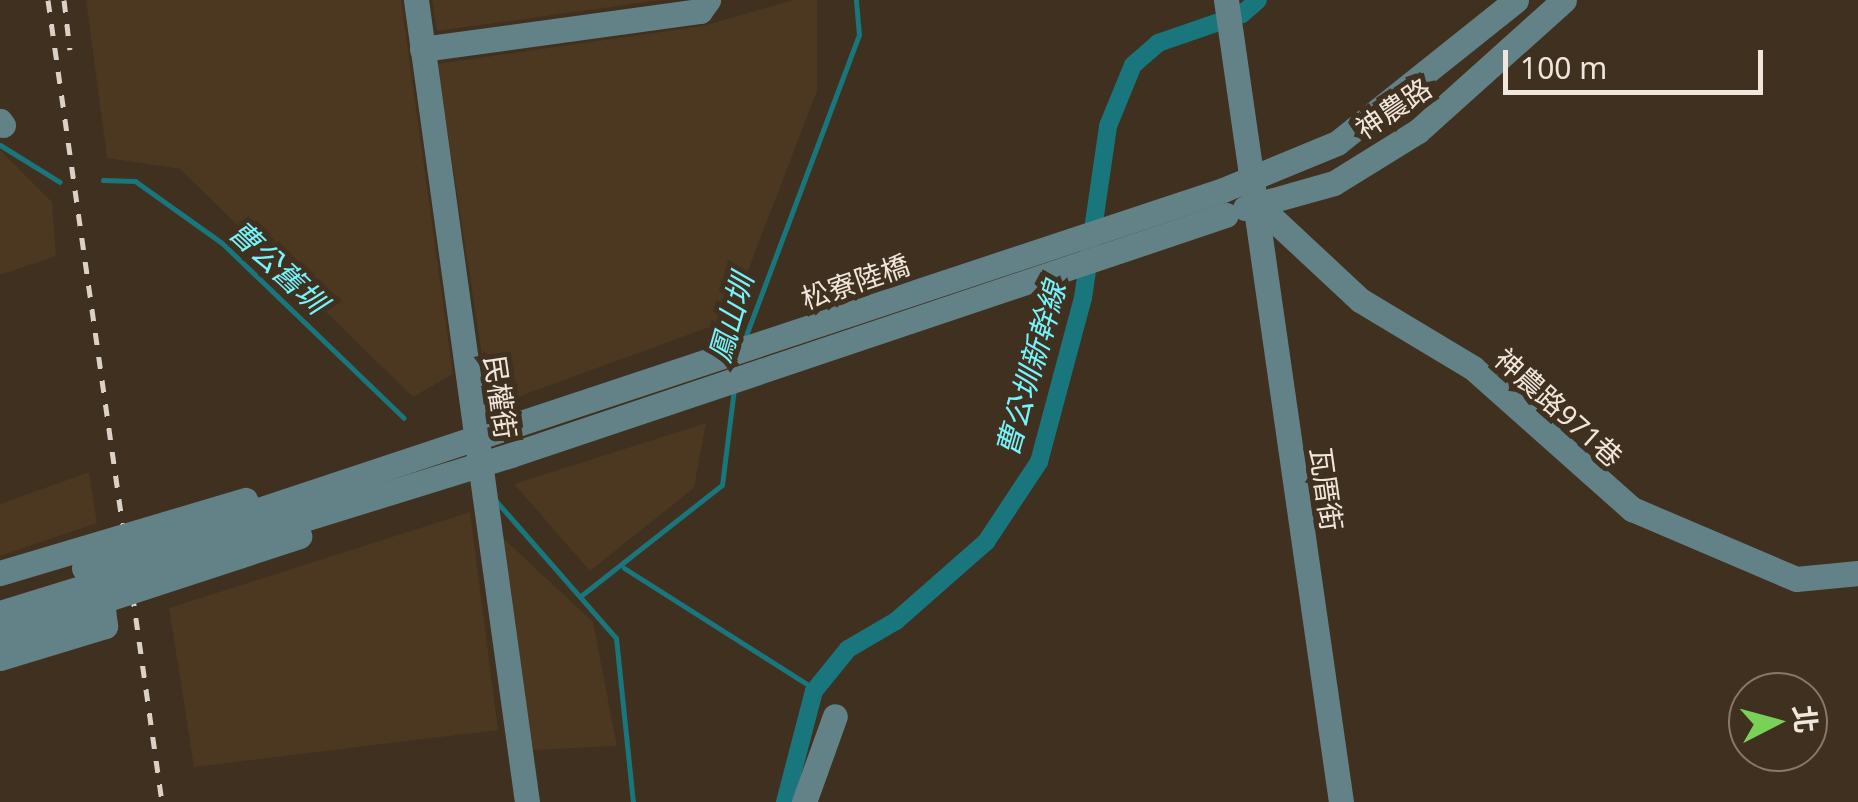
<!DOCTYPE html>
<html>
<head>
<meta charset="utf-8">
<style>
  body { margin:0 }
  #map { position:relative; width:1858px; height:802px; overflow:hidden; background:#3f301f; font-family:"Noto Sans","Noto Sans TC",sans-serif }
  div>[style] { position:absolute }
  .built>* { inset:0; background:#4c3720 }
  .stream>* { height:5px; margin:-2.5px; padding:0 2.5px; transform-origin:2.5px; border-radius:2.5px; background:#18767c }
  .canal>* { height:18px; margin:-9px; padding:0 9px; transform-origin:9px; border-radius:9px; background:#18767c }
  .minor>* { height:25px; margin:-12.5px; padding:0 12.5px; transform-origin:12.5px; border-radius:12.5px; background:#638287 }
  .rail>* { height:5px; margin-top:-2.5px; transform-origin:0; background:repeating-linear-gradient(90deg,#dcd1c6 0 12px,transparent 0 24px) }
  .minor-bridge>* { height:25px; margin:-12.5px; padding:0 12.5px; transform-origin:12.5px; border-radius:12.5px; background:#638287 }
  span { translate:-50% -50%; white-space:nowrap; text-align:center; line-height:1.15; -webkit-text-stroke:10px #3f301f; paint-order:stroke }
  .street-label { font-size:28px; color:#f0e6db }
  .water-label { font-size:30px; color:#76f4fc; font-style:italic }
  .north { position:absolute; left:1728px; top:672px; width:100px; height:100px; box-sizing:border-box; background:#3f301f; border:2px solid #86796a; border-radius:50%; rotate:84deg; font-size:28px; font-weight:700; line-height:40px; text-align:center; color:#f0e6db }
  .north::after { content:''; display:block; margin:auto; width:35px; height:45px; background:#7ad157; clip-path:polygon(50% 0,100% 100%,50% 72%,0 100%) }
  .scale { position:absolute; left:1503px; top:50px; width:260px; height:45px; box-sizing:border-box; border:5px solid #f0e6db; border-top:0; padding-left:12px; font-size:30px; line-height:35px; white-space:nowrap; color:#f0e6db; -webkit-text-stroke:8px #3f301f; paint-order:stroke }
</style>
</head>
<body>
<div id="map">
  <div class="built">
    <i style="clip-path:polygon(86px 0,401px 0,453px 374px,413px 397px,180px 169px,107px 158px)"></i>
    <i style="clip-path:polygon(432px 0,661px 0,437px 31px)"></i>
    <i style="clip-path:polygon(794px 0,817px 0,817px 91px,729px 320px,490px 407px,437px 64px,703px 26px)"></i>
    <i style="clip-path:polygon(0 150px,52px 202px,56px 256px,0 275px)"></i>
    <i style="clip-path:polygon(706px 423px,694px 488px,590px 571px,514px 484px)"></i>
    <i style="clip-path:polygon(89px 472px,97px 523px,0 556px,0 504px)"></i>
    <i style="clip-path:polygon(470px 512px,498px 730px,194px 767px,169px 608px)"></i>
    <i style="clip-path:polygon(500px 535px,593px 622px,617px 746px,533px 750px)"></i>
  </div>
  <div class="stream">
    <i style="left:0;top:145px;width:70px;rotate:31.7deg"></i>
    <i style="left:103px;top:180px;width:32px;rotate:2deg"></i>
    <i style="left:135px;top:181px;width:107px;rotate:35.5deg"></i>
    <i style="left:222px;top:243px;width:252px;rotate:43.9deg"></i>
    <i style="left:745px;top:338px;width:324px;rotate:-69.4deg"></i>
    <i style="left:859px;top:35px;width:35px;rotate:-95deg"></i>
    <i style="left:496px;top:501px;width:182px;rotate:48.8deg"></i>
    <i style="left:616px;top:638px;width:165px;rotate:84.1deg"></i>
    <i style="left:624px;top:568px;width:227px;rotate:32.4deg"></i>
    <i style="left:582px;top:595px;width:178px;rotate:-38.2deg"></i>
    <i style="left:722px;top:485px;width:98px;rotate:-82.9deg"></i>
  </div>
  <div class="canal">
    <i style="left:785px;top:802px;width:115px;rotate:-75.4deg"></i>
    <i style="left:814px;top:691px;width:54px;rotate:-51deg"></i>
    <i style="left:848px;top:649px;width:56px;rotate:-30.3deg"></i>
    <i style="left:896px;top:621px;width:120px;rotate:-41.3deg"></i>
    <i style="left:986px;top:542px;width:96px;rotate:-56.5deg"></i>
    <i style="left:1039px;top:462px;width:170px;rotate:-75deg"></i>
    <i style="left:1083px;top:298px;width:174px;rotate:-81.7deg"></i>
    <i style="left:1108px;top:126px;width:66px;rotate:-67.7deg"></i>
    <i style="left:1133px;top:65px;width:33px;rotate:-41deg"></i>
    <i style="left:1158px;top:43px;width:89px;rotate:-19deg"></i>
    <i style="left:1242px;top:14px;width:21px;rotate:-41deg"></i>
  </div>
  <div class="minor">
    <i style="left:416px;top:0;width:810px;rotate:82.12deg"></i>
    <i style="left:1226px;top:0;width:810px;rotate:81.84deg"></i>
    <i style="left:422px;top:49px;width:281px;rotate:-7.8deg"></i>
    <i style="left:700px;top:11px;width:14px;rotate:-54deg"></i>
    <i style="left:0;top:121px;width:5px;rotate:53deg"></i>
    <i style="left:1223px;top:190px;width:123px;rotate:-22.4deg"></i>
    <i style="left:1337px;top:143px;width:229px;rotate:-38.6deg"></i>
    <i style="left:1256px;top:203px;width:142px;rotate:43deg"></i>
    <i style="left:1360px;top:300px;width:132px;rotate:31deg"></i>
    <i style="left:1473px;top:368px;width:213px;rotate:41.6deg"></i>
    <i style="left:1632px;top:509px;width:178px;rotate:23.1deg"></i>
    <i style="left:1796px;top:579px;width:62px;rotate:-5.5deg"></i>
    <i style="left:1245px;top:208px;width:92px;rotate:-15.7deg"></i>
    <i style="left:1334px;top:183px;width:99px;rotate:-31.8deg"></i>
    <i style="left:1418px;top:131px;width:196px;rotate:-41.9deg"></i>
    <i style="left:0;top:658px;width:110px;rotate:-16.9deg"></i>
    <i style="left:105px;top:626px;width:44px;rotate:-96.5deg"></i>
    <i style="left:804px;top:802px;width:91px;rotate:-70.2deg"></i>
  </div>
  <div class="rail">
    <i style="left:48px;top:0;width:810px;rotate:81.91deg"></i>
    <i style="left:64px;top:0;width:50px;rotate:83.2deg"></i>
  </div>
  <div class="minor-bridge">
    <i style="left:84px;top:568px;width:1200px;rotate:-18.36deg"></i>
    <i style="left:0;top:573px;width:256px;rotate:-16.6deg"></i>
    <i style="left:0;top:613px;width:535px;rotate:-17.18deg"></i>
    <i style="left:511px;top:455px;width:754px;rotate:-18.56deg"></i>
    <i style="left:0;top:634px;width:315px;rotate:-18.1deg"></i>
  </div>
  <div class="street-label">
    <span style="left:1393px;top:108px;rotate:-34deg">神農路</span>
    <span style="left:855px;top:281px;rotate:-19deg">松寮陸橋</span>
    <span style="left:501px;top:397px;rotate:82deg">民權街</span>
    <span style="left:1559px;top:407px;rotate:42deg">神農路971巷</span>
    <span style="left:1327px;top:489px;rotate:82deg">瓦厝街</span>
  </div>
  <div class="water-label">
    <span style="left:278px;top:267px;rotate:43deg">曹公舊圳</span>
    <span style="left:731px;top:318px;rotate:-74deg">鳳山圳</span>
    <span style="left:1031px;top:369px;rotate:-74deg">曹公圳新幹線</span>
  </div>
  <div class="north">北</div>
  <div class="scale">100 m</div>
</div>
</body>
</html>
